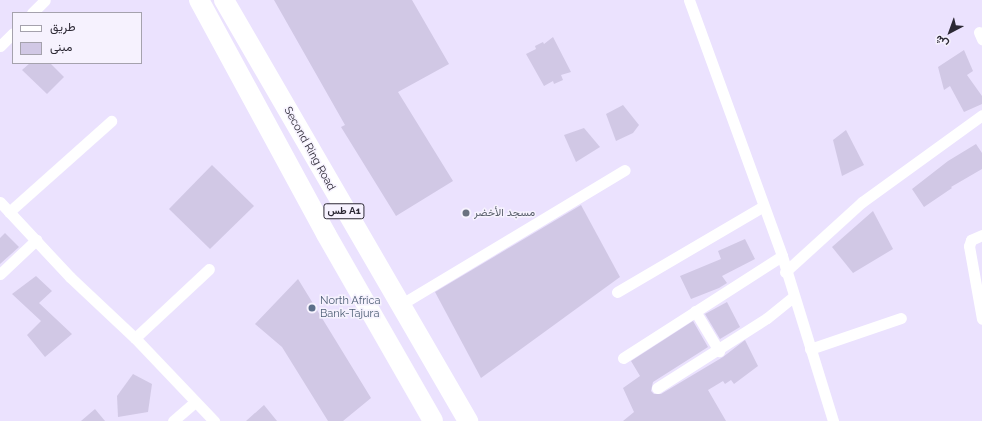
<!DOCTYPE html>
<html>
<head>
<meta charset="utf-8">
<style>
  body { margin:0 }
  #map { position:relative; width:982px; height:421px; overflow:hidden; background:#ebe2fe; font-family:Raleway,Vazirmatn,sans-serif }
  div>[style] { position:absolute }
  .building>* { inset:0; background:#d1c8e5 }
  .street>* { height:11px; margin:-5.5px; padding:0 5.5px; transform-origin:5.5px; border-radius:5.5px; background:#fff }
  .highway>* { height:20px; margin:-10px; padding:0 10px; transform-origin:10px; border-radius:10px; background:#fff }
  .dots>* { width:11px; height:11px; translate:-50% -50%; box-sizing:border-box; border:2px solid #f6f2fe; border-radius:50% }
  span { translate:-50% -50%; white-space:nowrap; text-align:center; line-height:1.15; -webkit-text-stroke:3px #f6f2fe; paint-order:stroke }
  .shield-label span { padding:1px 3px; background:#f6f2fe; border:1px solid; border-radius:3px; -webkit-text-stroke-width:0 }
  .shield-label { font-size:10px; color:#2c2934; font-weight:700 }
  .street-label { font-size:11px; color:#2c2934 }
  .worship-label { font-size:11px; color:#5b616d }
  .left { translate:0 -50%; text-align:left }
  .service-label { font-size:11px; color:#4e5e75 }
  .legend { position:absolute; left:12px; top:12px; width:130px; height:52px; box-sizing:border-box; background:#f6f2fe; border:1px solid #a5a2ad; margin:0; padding:5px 7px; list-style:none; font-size:12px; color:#2c2934 }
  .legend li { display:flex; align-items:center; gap:8px; height:20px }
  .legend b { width:20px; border:1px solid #a5a2ad }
  .north { position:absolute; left:930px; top:12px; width:40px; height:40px; -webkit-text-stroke:3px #f6f2fe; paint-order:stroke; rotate:221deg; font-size:11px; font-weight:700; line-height:16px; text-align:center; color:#2c2934 }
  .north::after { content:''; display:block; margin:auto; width:14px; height:18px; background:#2c2934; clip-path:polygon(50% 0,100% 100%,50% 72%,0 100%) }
</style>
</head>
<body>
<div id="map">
  <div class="building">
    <i style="clip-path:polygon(274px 0,412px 0,449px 64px,398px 92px,453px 181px,396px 216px,341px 127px,345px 125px)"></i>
    <i style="clip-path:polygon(553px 37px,571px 72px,561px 75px,563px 80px,554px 84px,553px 81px,544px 86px,526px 54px,536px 49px,535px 46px,543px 42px,544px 44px)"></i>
    <i style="clip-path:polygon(964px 50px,973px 71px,967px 75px,982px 96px,982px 104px,964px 112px,950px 86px,944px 90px,938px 67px)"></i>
    <i style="clip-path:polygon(30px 63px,50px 63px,64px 77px,47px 94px,22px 70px)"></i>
    <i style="clip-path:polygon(623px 105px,639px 125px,633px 133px,616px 141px,606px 114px)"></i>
    <i style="clip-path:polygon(584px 128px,600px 147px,576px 162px,564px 135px)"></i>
    <i style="clip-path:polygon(846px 130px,864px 165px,842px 176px,833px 140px)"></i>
    <i style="clip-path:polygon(976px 144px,982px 153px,982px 169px,951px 187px,952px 188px,924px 207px,912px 189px,948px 161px)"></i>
    <i style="clip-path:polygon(212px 165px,254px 206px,210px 249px,169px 209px)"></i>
    <i style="clip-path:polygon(581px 205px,620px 277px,481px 378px,435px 292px)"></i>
    <i style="clip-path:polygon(873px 211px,893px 249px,853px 273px,832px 247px)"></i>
    <i style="clip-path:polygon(5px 233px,19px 247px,0 264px,0 238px)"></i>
    <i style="clip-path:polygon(745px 239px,755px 259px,722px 276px,727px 283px,719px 288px,691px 299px,680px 276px,721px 259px,718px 251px)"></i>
    <i style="clip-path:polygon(36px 276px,52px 291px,39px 303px,72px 334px,45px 357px,27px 335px,41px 321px,12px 294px)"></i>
    <i style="clip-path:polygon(298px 279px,371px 398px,343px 421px,328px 421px,282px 347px,255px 324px)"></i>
    <i style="clip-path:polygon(727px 302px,740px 327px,720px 339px,705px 314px)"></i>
    <i style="clip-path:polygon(693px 321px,708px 347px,653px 382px,651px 391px,654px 394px,661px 394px,723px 357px,745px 340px,758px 366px,734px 384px,731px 380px,725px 384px,723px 381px,708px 390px,726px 421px,623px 421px,634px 412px,623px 388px,640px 376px,631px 361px)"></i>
    <i style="clip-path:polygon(133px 374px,152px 384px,148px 412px,118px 417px,117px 396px)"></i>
    <i style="clip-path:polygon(264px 405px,277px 421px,246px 421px)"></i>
    <i style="clip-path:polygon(95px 409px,105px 421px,81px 421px)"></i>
  </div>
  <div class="street">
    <i style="left:689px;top:0;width:272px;rotate:70deg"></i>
    <i style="left:782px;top:256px;width:173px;rotate:72.8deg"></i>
    <i style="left:32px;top:13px;width:18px;rotate:-45deg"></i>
    <i style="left:979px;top:32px;width:8px;rotate:67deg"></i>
    <i style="left:0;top:46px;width:18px;rotate:-45deg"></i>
    <i style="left:0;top:202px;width:103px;rotate:47deg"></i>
    <i style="left:70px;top:277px;width:89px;rotate:43.2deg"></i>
    <i style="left:135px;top:338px;width:115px;rotate:46.4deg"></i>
    <i style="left:9px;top:212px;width:137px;rotate:-41.7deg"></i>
    <i style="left:982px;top:235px;width:12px;rotate:156deg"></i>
    <i style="left:971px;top:240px;width:6px;rotate:108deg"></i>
    <i style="left:969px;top:246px;width:74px;rotate:79.9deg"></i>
    <i style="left:785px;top:272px;width:104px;rotate:-42.3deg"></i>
    <i style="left:862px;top:202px;width:148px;rotate:-35.9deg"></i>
    <i style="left:0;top:274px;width:50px;rotate:-43.4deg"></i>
    <i style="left:617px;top:292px;width:168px;rotate:-30.4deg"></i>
    <i style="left:400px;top:305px;width:262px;rotate:-31deg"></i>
    <i style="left:695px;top:311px;width:47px;rotate:59deg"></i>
    <i style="left:135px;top:338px;width:101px;rotate:-43deg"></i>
    <i style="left:810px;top:349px;width:96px;rotate:-18.8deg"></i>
    <i style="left:623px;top:358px;width:189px;rotate:-32.7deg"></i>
    <i style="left:657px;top:388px;width:130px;rotate:-32.5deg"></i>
    <i style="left:767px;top:318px;width:33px;rotate:-39deg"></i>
    <i style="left:173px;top:421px;width:29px;rotate:-41deg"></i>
  </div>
  <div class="highway">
    <i style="left:199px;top:0;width:266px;rotate:61.5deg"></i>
    <i style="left:326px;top:234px;width:215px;rotate:60.2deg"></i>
    <i style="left:224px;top:0;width:487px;rotate:59.9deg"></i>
  </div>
  <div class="dots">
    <i style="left:466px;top:213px;background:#6b7280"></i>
    <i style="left:312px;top:308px;background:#5c6f8a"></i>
  </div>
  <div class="shield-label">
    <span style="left:344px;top:211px">طس A1</span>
  </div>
  <div class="street-label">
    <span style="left:309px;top:149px;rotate:61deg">Second Ring Road</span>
  </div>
  <div class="worship-label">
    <span class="left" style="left:474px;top:213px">مسجد الأخضر</span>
  </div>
  <div class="service-label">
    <span class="left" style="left:320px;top:308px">North Africa<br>Bank-Tajura</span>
  </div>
  <ul class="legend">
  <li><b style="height:5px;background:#fff"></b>طريق</li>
  <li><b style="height:11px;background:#d1c8e5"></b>مبنى</li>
  </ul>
  <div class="north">ش</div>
</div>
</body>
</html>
